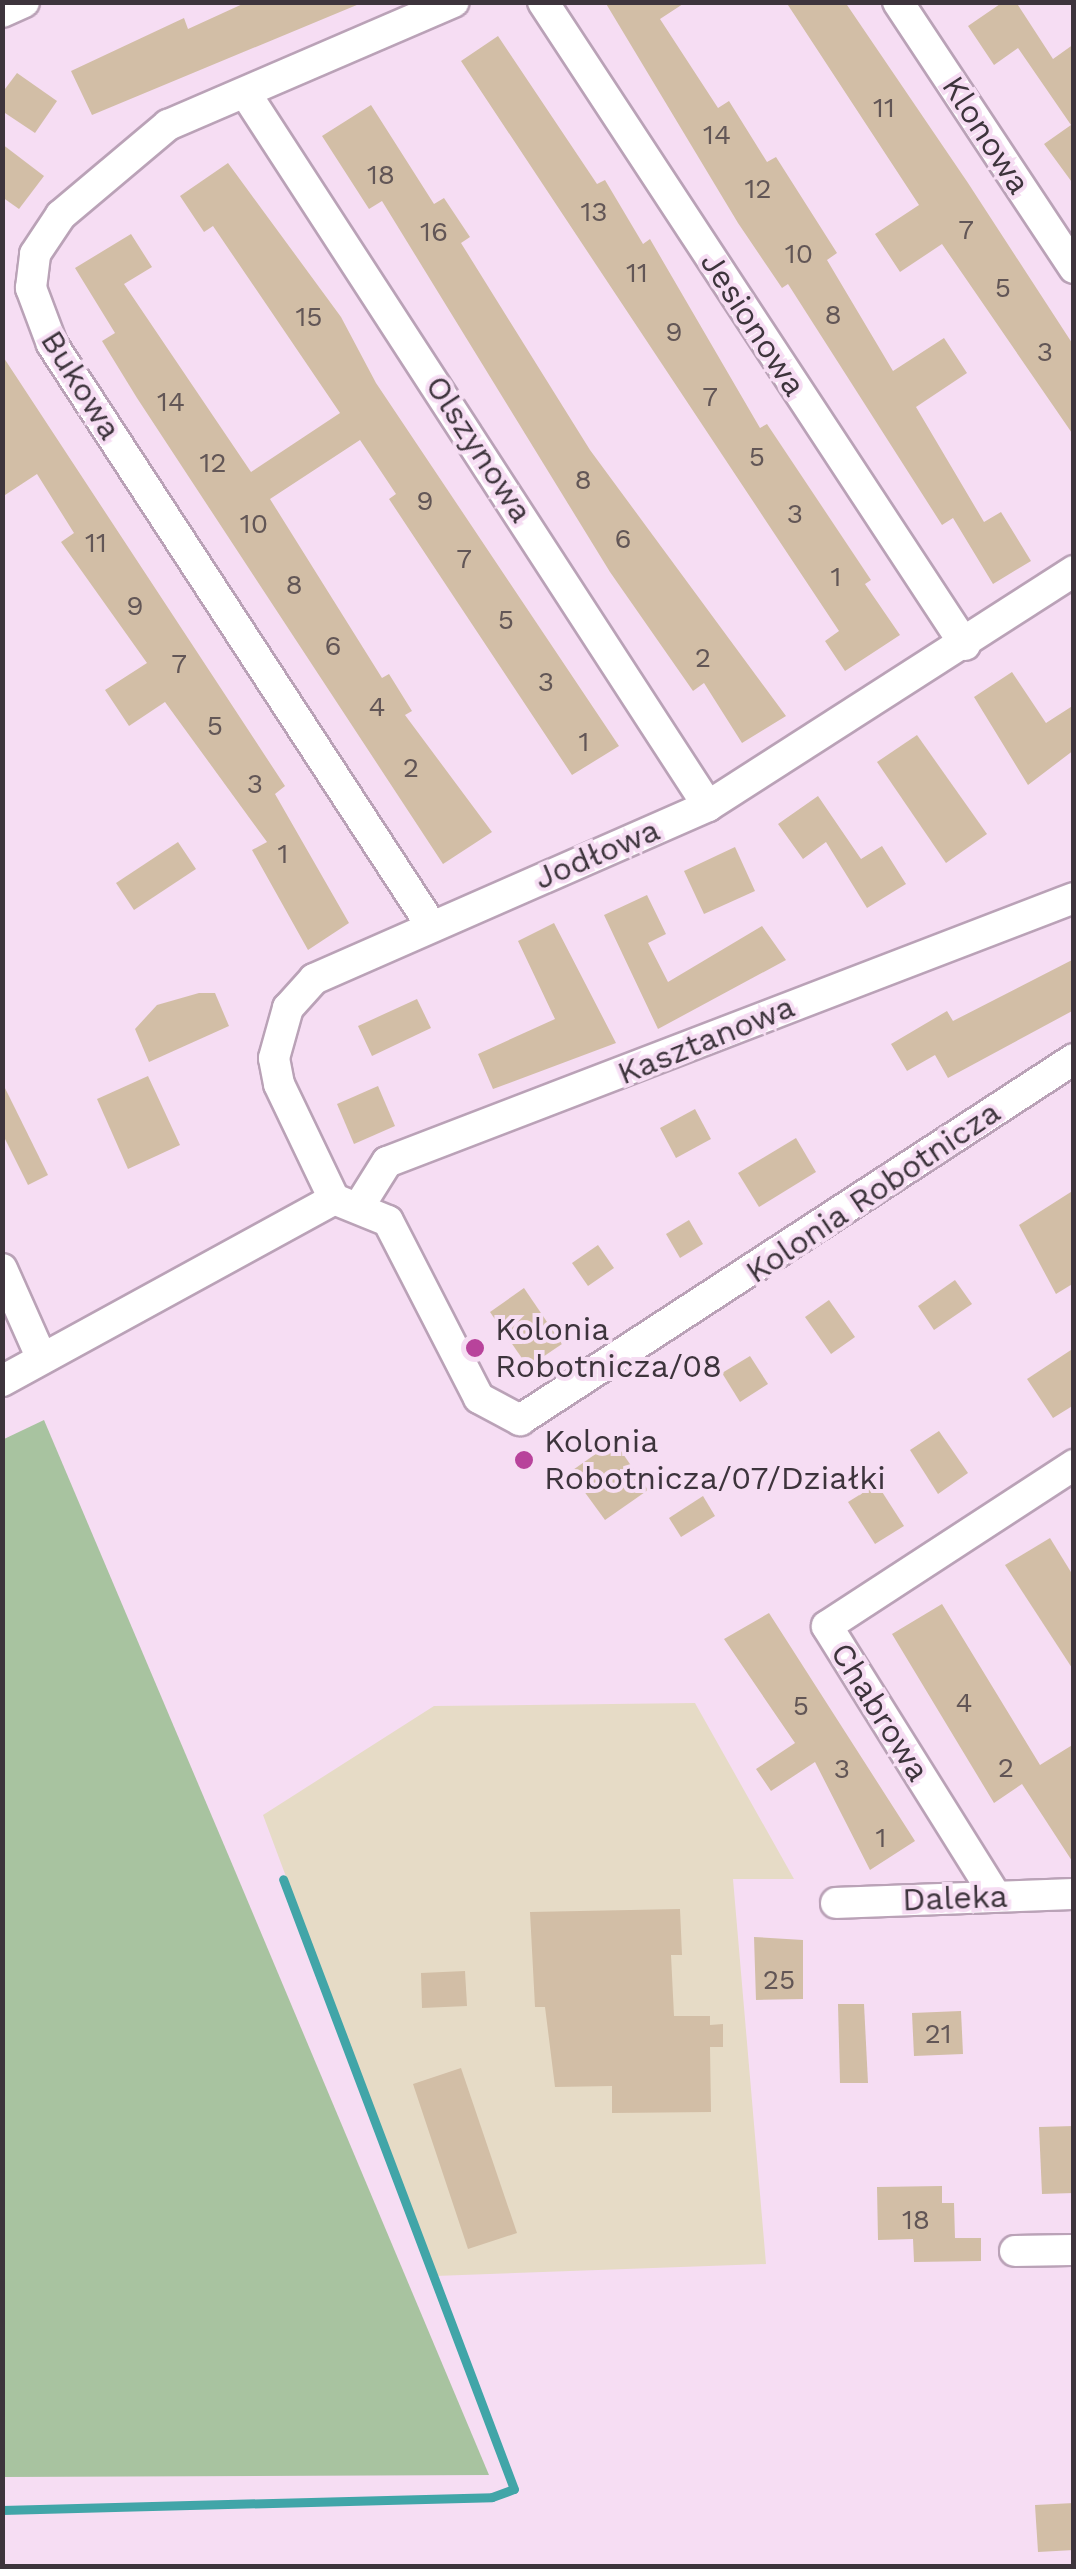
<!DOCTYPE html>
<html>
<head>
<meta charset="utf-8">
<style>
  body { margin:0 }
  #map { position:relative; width:1076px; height:2569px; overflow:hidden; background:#f6ddf3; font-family:"Work Sans",sans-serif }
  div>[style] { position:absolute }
  .industrial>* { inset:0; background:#e6dbc6 }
  .green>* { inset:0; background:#a8c3a0 }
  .stream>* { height:9px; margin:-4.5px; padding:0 4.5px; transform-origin:4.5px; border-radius:4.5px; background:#41a5a8 }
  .building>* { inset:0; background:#d2bea6 }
  .roads { filter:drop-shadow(2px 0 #baa2b7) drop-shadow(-2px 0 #baa2b7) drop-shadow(0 2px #baa2b7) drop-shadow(0 -2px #baa2b7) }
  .minor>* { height:30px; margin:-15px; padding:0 15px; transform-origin:15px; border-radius:15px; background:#fff }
  .dots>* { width:28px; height:28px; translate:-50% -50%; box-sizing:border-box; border:5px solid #f6ddf3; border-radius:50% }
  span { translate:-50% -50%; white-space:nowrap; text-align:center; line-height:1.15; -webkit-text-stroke:8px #f6ddf3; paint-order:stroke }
  .number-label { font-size:28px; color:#625656 }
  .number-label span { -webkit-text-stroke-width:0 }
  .street-label { font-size:32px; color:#3d343c }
  .poi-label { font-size:32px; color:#3d343c }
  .left { translate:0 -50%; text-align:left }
  .frame { position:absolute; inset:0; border:5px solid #3d343c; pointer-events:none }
</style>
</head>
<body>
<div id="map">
  <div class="industrial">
    <i style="clip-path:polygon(695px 1703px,794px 1879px,733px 1879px,766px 2264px,435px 2276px,263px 1815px,434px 1706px)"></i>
  </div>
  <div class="green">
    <i style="clip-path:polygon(44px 1420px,230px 1859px,489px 2475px,3px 2477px,2px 1440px)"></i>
  </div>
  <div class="stream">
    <i style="left:2px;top:2510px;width:490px;rotate:-1.5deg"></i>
    <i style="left:492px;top:2497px;width:23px;rotate:-20deg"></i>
    <i style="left:514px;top:2489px;width:652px;rotate:-110.74deg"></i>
  </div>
  <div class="building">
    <i style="clip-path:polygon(247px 2px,364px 2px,92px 115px,71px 71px,184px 18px,188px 29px)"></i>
    <i style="clip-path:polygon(605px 2px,686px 2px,660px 19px,718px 108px,729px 101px,767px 162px,776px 157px,837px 253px,827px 260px,893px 371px,944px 338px,967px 373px,916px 407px,984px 522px,1001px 512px,1031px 561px,993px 584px,953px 518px,942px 525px,788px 284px,782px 288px,738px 223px)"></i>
    <i style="clip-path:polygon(786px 2px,845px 2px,968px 183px,1074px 346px,1074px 436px,942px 244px,900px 272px,875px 234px,919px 205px)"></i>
    <i style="clip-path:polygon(1003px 2px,1016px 2px,1053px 59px,1074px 44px,1074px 185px,1044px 144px,1071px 125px,1018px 48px,994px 65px,968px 26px)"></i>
    <i style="clip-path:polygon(498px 36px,597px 184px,605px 180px,643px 244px,650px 239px,760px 428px,767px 424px,871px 580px,865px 584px,900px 635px,845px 671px,825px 641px,839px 631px,461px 61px)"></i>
    <i style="clip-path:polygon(17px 73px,57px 101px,35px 133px,2px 111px,2px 93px)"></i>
    <i style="clip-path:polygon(371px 105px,434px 204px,444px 198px,470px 237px,461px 243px,590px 450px,786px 716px,742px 743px,704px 683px,693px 691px,610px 572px,382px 201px,369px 209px,322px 136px)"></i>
    <i style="clip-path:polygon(2px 144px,44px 176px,19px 209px,2px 197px)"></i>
    <i style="clip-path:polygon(228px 163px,341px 317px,376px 383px,619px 746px,572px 775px,389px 499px,396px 494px,360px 440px,270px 499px,382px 678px,389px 674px,412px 711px,405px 715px,492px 832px,443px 864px,137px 398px,102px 341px,115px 333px,75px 268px,131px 234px,152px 267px,124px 284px,251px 472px,340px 413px,213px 226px,204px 232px,180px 196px)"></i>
    <i style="clip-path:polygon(2px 355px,285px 786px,275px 794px,349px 923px,308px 950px,252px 850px,267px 842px,165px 702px,129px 726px,105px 690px,147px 663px,61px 542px,74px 533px,37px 474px,2px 497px)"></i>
    <i style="clip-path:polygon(1012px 672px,1046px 723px,1074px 705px,1074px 750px,1028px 785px,974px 697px)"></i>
    <i style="clip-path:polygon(917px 735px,987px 834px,946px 863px,877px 762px)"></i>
    <i style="clip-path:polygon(818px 796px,861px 859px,882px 846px,906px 884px,867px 908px,826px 842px,803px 859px,778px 824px)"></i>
    <i style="clip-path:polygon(178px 842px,196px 869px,134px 910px,116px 883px)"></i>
    <i style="clip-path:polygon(735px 847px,755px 891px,704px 914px,684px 871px)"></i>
    <i style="clip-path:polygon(647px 895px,666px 934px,648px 943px,668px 982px,762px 926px,786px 960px,658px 1029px,604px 915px)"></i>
    <i style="clip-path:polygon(554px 923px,616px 1043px,493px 1089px,478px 1054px,555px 1019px,518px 941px)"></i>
    <i style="clip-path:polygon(1074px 959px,1074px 1010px,948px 1078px,935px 1055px,907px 1071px,891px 1044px,947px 1011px,953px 1021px)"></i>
    <i style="clip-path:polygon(199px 993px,215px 993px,229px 1026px,149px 1062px,135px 1029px,157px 1005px)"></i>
    <i style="clip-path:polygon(417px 999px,431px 1028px,372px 1056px,358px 1026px)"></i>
    <i style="clip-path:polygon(148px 1076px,180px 1145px,128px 1169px,97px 1099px)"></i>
    <i style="clip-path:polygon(2px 1082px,48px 1175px,28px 1185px,2px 1133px)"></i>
    <i style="clip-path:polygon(378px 1086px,395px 1126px,354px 1144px,337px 1104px)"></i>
    <i style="clip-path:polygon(695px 1109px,711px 1139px,676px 1158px,660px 1128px)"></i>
    <i style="clip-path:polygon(796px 1138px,816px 1172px,759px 1207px,738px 1173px)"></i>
    <i style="clip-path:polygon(1074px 1190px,1074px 1283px,1056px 1294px,1019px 1225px)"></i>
    <i style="clip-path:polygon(689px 1220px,703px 1244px,680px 1258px,666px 1234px)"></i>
    <i style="clip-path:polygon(598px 1245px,614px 1268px,588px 1286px,572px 1263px)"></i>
    <i style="clip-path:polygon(955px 1280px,972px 1304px,934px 1330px,918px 1306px)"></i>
    <i style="clip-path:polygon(524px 1288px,562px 1344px,528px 1367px,490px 1312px)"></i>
    <i style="clip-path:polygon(829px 1300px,855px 1337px,831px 1354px,805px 1317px)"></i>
    <i style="clip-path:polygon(1074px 1348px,1074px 1405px,1053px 1418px,1027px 1379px)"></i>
    <i style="clip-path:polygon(750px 1356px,768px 1384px,740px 1402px,722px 1373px)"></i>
    <i style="clip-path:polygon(939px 1431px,968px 1473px,938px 1494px,910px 1450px)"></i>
    <i style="clip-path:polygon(614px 1441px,648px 1490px,605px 1520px,570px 1472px)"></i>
    <i style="clip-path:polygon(877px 1484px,904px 1526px,875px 1544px,848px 1502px)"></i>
    <i style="clip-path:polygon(703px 1496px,715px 1516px,681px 1537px,669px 1518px)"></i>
    <i style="clip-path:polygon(1050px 1538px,1074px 1577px,1074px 1671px,1005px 1565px)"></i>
    <i style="clip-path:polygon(942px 1604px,1040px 1765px,1074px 1744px,1074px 1864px,1022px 1784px,994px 1803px,892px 1634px)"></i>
    <i style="clip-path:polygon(769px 1613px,915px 1841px,870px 1870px,815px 1762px,771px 1791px,756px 1769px,795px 1743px,724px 1639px)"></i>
    <i style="clip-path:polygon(680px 1909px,682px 1955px,671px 1955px,674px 2016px,710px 2016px,710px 2025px,723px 2024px,723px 2047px,710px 2047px,711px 2112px,612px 2113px,612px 2086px,555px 2087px,545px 2007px,535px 2007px,530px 1912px)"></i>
    <i style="clip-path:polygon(754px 1937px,803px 1940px,803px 1999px,756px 2000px)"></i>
    <i style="clip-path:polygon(465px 1971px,467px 2006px,422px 2008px,421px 1973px)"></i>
    <i style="clip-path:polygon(838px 2004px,864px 2004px,868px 2083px,840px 2083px)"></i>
    <i style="clip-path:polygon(961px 2011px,963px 2054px,914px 2056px,912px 2013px)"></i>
    <i style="clip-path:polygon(461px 2068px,517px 2233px,468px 2249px,413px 2084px)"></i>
    <i style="clip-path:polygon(1074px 2126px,1074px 2193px,1042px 2194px,1039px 2127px)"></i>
    <i style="clip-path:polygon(942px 2186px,942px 2203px,954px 2203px,955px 2238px,981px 2238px,981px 2261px,914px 2262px,913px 2239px,878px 2240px,877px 2187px)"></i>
    <i style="clip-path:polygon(1074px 2503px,1074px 2550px,1038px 2552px,1035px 2505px)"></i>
  </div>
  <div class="roads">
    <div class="minor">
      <i style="left:543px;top:2px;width:769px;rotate:56.72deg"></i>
      <i style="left:898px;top:2px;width:319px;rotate:56.5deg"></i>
      <i style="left:2px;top:12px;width:24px;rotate:-24deg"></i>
      <i style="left:246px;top:94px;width:849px;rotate:57.02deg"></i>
      <i style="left:431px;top:925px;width:694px;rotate:-123.12deg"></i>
      <i style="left:52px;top:344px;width:60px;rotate:-110.6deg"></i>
      <i style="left:31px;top:288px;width:34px;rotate:-83deg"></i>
      <i style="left:35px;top:254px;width:47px;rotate:-56.3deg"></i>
      <i style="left:61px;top:215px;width:140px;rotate:-40.1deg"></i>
      <i style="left:168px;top:125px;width:311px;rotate:-23.3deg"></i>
      <i style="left:334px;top:1199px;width:127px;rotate:-115.6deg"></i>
      <i style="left:279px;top:1084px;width:26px;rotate:-101deg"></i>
      <i style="left:274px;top:1058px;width:52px;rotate:-74.4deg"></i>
      <i style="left:288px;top:1008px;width:39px;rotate:-48deg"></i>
      <i style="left:314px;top:979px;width:430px;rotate:-23.7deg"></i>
      <i style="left:708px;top:806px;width:435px;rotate:-32.7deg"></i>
      <i style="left:360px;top:1205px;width:51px;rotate:-57.9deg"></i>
      <i style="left:387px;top:1162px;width:736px;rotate:-21.02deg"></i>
      <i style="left:2px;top:1269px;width:98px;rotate:66deg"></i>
      <i style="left:2px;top:1381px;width:379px;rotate:-28.7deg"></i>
      <i style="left:334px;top:1199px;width:58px;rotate:22.2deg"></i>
      <i style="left:388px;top:1221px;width:199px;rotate:62.8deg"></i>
      <i style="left:479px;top:1398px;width:47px;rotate:28.2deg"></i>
      <i style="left:520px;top:1420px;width:661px;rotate:-33.09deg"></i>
      <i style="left:995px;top:1895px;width:317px;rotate:-122deg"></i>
      <i style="left:827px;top:1626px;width:295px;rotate:-33.1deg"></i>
      <i style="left:836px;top:1903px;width:238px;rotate:-2.2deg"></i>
      <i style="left:1015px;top:2251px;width:59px;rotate:-1deg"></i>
    </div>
  </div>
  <div class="dots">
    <i style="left:475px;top:1348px;background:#b8439b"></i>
    <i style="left:524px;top:1460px;background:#b8439b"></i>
  </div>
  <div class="number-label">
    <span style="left:884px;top:108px">11</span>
    <span style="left:717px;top:135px">14</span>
    <span style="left:381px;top:175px">18</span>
    <span style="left:758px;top:189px">12</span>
    <span style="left:594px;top:212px">13</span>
    <span style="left:966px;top:230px">7</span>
    <span style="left:434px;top:232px">16</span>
    <span style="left:799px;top:254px">10</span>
    <span style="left:637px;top:273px">11</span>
    <span style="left:1003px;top:288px">5</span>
    <span style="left:833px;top:315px">8</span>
    <span style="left:309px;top:317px">15</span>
    <span style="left:674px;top:332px">9</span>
    <span style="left:1045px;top:352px">3</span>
    <span style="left:710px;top:397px">7</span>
    <span style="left:171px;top:402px">14</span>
    <span style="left:757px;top:457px">5</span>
    <span style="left:213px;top:463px">12</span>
    <span style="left:583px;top:480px">8</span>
    <span style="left:425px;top:501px">9</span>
    <span style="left:795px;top:514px">3</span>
    <span style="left:254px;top:524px">10</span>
    <span style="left:623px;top:539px">6</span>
    <span style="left:96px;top:543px">11</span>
    <span style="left:464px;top:559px">7</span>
    <span style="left:836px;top:577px">1</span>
    <span style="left:294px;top:585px">8</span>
    <span style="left:135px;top:606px">9</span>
    <span style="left:506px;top:620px">5</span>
    <span style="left:333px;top:646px">6</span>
    <span style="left:703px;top:658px">2</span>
    <span style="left:179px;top:664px">7</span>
    <span style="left:546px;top:682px">3</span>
    <span style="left:377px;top:707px">4</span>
    <span style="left:215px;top:726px">5</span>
    <span style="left:584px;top:742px">1</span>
    <span style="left:411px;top:768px">2</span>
    <span style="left:255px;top:784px">3</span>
    <span style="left:283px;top:854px">1</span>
    <span style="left:964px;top:1703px">4</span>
    <span style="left:801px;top:1706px">5</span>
    <span style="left:1006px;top:1768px">2</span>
    <span style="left:842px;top:1769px">3</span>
    <span style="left:881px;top:1838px">1</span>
    <span style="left:779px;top:1980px">25</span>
    <span style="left:938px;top:2034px">21</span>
    <span style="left:916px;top:2220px">18</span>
  </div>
  <div class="street-label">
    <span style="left:986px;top:135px;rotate:57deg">Klonowa</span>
    <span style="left:753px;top:324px;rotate:57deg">Jesionowa</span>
    <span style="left:81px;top:385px;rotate:58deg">Bukowa</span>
    <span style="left:479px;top:449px;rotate:57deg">Olszynowa</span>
    <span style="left:597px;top:854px;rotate:-23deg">Jodłowa</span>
    <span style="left:706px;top:1040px;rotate:-22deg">Kasztanowa</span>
    <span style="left:873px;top:1192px;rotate:-34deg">Kolonia Robotnicza</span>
    <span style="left:880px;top:1712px;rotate:58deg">Chabrowa</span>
    <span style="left:955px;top:1898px;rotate:-2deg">Daleka</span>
  </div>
  <div class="poi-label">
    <span class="left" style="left:495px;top:1348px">Kolonia<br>Robotnicza/08</span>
    <span class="left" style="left:544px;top:1460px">Kolonia<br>Robotnicza/07/Działki</span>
  </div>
  <div class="frame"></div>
</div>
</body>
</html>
